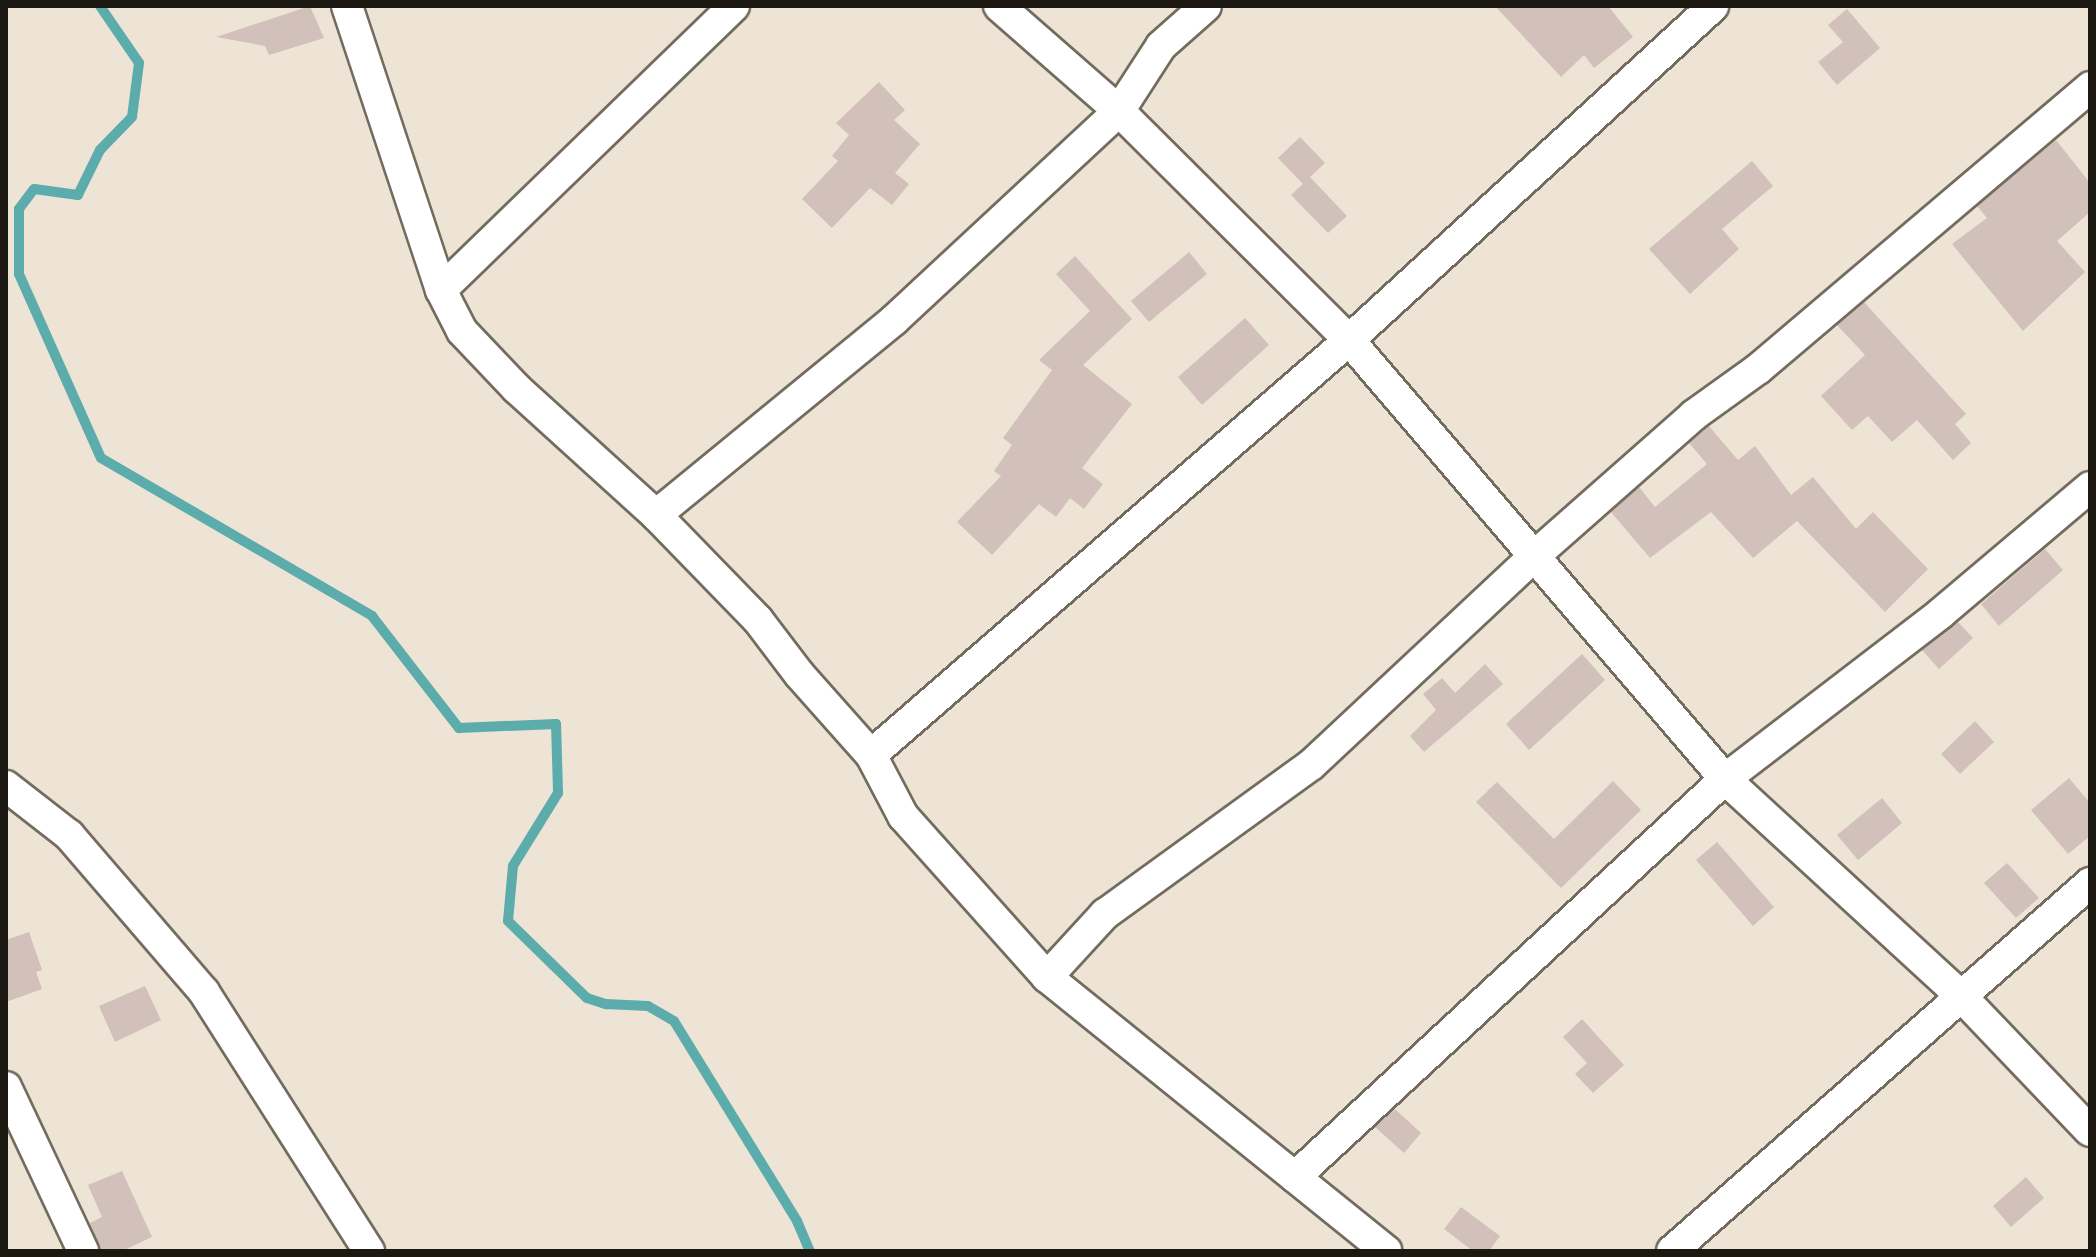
<!DOCTYPE html>
<html>
<head>
<meta charset="utf-8">
<style>
  body { margin:0 }
  #map { position:relative; width:2096px; height:1257px; overflow:hidden; background:#ede4d6; font-family:"Asap Condensed",sans-serif }
  div>[style] { position:absolute }
  .stream>* { height:10px; margin:-5px; padding:0 5px; transform-origin:5px; border-radius:5px; background:#5cacac }
  .building>* { inset:0; background:#d2c0ba }
  .roads { filter:drop-shadow(2px 0 #736c5e) drop-shadow(-2px 0 #736c5e) drop-shadow(0 2px #736c5e) drop-shadow(0 -2px #736c5e) }
  .street>* { height:30px; margin:-15px; padding:0 15px; transform-origin:15px; border-radius:15px; background:#fff }
  span { translate:-50% -50%; white-space:nowrap; text-align:center; line-height:1.15; -webkit-text-stroke:6px #faf2e3; paint-order:stroke }
  .frame { position:absolute; inset:0; border:8px solid #1b1812; pointer-events:none }
</style>
</head>
<body>
<div id="map">
  <div class="stream">
    <i style="left:100px;top:6px;width:69px;rotate:55.6deg"></i>
    <i style="left:139px;top:63px;width:54px;rotate:97.4deg"></i>
    <i style="left:132px;top:117px;width:46px;rotate:134.1deg"></i>
    <i style="left:100px;top:150px;width:50px;rotate:116.1deg"></i>
    <i style="left:78px;top:195px;width:44px;rotate:-172.2deg"></i>
    <i style="left:34px;top:189px;width:25px;rotate:127deg"></i>
    <i style="left:19px;top:209px;width:65px;rotate:90deg"></i>
    <i style="left:19px;top:274px;width:201px;rotate:66deg"></i>
    <i style="left:101px;top:458px;width:314px;rotate:30.2deg"></i>
    <i style="left:372px;top:616px;width:142px;rotate:52.2deg"></i>
    <i style="left:459px;top:728px;width:97px;rotate:-2.4deg"></i>
    <i style="left:556px;top:724px;width:69px;rotate:88.3deg"></i>
    <i style="left:558px;top:793px;width:86px;rotate:121.7deg"></i>
    <i style="left:513px;top:866px;width:55px;rotate:95.2deg"></i>
    <i style="left:508px;top:921px;width:110px;rotate:44.3deg"></i>
    <i style="left:587px;top:998px;width:20px;rotate:18deg"></i>
    <i style="left:606px;top:1004px;width:42px;rotate:2.7deg"></i>
    <i style="left:648px;top:1006px;width:30px;rotate:30deg"></i>
    <i style="left:674px;top:1021px;width:235px;rotate:58.4deg"></i>
    <i style="left:797px;top:1221px;width:33px;rotate:67deg"></i>
  </div>
  <div class="building">
    <i style="clip-path:polygon(310px 6px,324px 38px,269px 55px,265px 46px,216px 37px)"></i>
    <i style="clip-path:polygon(1495px 6px,1608px 6px,1633px 37px,1594px 68px,1584px 55px,1561px 77px)"></i>
    <i style="clip-path:polygon(1847px 9px,1880px 48px,1837px 85px,1818px 62px,1843px 42px,1828px 25px)"></i>
    <i style="clip-path:polygon(879px 82px,905px 110px,894px 120px,920px 144px,895px 173px,909px 184px,892px 205px,870px 188px,832px 228px,802px 199px,838px 161px,832px 156px,849px 135px,836px 123px)"></i>
    <i style="clip-path:polygon(1300px 137px,1325px 163px,1310px 177px,1347px 216px,1328px 233px,1291px 195px,1303px 184px,1278px 158px)"></i>
    <i style="clip-path:polygon(2056px 140px,2090px 183px,2090px 212px,2057px 241px,2085px 272px,2023px 331px,1952px 244px,1987px 218px,1977px 206px)"></i>
    <i style="clip-path:polygon(1752px 161px,1773px 186px,1722px 229px,1739px 249px,1690px 294px,1649px 249px)"></i>
    <i style="clip-path:polygon(1189px 252px,1207px 274px,1149px 322px,1131px 301px)"></i>
    <i style="clip-path:polygon(1075px 256px,1132px 319px,1083px 365px,1132px 404px,1082px 468px,1103px 484px,1084px 509px,1070px 498px,1056px 517px,1039px 504px,992px 555px,957px 522px,1001px 476px,994px 471px,1012px 445px,1003px 438px,1052px 370px,1039px 360px,1090px 311px,1056px 274px)"></i>
    <i style="clip-path:polygon(1864px 302px,1966px 414px,1955px 424px,1971px 443px,1953px 460px,1917px 420px,1892px 442px,1868px 416px,1852px 430px,1821px 396px,1865px 355px,1837px 325px)"></i>
    <i style="clip-path:polygon(1245px 318px,1269px 345px,1202px 405px,1178px 377px)"></i>
    <i style="clip-path:polygon(1709px 426px,1738px 460px,1755px 446px,1791px 495px,1813px 477px,1856px 529px,1873px 512px,1928px 569px,1885px 612px,1797px 521px,1753px 558px,1711px 512px,1650px 558px,1611px 512px,1639px 487px,1655px 507px,1707px 464px,1689px 443px)"></i>
    <i style="clip-path:polygon(2045px 549px,2063px 570px,1999px 626px,1981px 604px)"></i>
    <i style="clip-path:polygon(1958px 622px,1973px 638px,1939px 669px,1922px 650px)"></i>
    <i style="clip-path:polygon(1582px 654px,1605px 680px,1529px 750px,1506px 724px)"></i>
    <i style="clip-path:polygon(1485px 664px,1503px 684px,1424px 752px,1410px 736px,1436px 710px,1423px 694px,1442px 678px,1455px 693px)"></i>
    <i style="clip-path:polygon(1975px 721px,1994px 742px,1960px 774px,1941px 754px)"></i>
    <i style="clip-path:polygon(2069px 778px,2090px 803px,2090px 836px,2068px 854px,2031px 810px)"></i>
    <i style="clip-path:polygon(1613px 781px,1641px 810px,1561px 888px,1476px 802px,1497px 782px,1554px 839px)"></i>
    <i style="clip-path:polygon(1882px 798px,1902px 823px,1858px 860px,1837px 835px)"></i>
    <i style="clip-path:polygon(1717px 842px,1774px 907px,1753px 926px,1696px 860px)"></i>
    <i style="clip-path:polygon(2007px 863px,2039px 898px,2016px 918px,1984px 883px)"></i>
    <i style="clip-path:polygon(29px 932px,42px 970px,36px 972px,42px 989px,6px 1002px,6px 940px)"></i>
    <i style="clip-path:polygon(145px 986px,161px 1020px,115px 1042px,99px 1006px)"></i>
    <i style="clip-path:polygon(1582px 1019px,1624px 1065px,1593px 1093px,1575px 1074px,1587px 1063px,1563px 1037px)"></i>
    <i style="clip-path:polygon(1395px 1109px,1421px 1133px,1404px 1153px,1375px 1127px)"></i>
    <i style="clip-path:polygon(122px 1171px,152px 1237px,122px 1251px,101px 1251px,90px 1223px,102px 1217px,88px 1185px)"></i>
    <i style="clip-path:polygon(2026px 1177px,2044px 1198px,2011px 1227px,1993px 1206px)"></i>
    <i style="clip-path:polygon(1461px 1207px,1500px 1236px,1489px 1251px,1473px 1251px,1444px 1229px)"></i>
  </div>
  <div class="roads">
    <div class="street">
      <i style="left:347px;top:6px;width:299px;rotate:71.7deg"></i>
      <i style="left:441px;top:290px;width:46px;rotate:62.9deg"></i>
      <i style="left:462px;top:331px;width:79px;rotate:46.5deg"></i>
      <i style="left:516px;top:388px;width:189px;rotate:42.2deg"></i>
      <i style="left:656px;top:515px;width:146px;rotate:45.8deg"></i>
      <i style="left:758px;top:620px;width:68px;rotate:52.8deg"></i>
      <i style="left:799px;top:674px;width:108px;rotate:48.4deg"></i>
      <i style="left:871px;top:755px;width:69px;rotate:62.3deg"></i>
      <i style="left:903px;top:816px;width:216px;rotate:48.2deg"></i>
      <i style="left:1047px;top:977px;width:436px;rotate:38.9deg"></i>
      <i style="left:999px;top:6px;width:159px;rotate:41.2deg"></i>
      <i style="left:1119px;top:111px;width:325px;rotate:44.9deg"></i>
      <i style="left:1349px;top:340px;width:578px;rotate:49.42deg"></i>
      <i style="left:1725px;top:779px;width:319px;rotate:42.6deg"></i>
      <i style="left:1960px;top:995px;width:188px;rotate:46.3deg"></i>
      <i style="left:441px;top:290px;width:408px;rotate:-44.1deg"></i>
      <i style="left:656px;top:515px;width:308px;rotate:-39.3deg"></i>
      <i style="left:894px;top:320px;width:307px;rotate:-42.9deg"></i>
      <i style="left:1119px;top:111px;width:77px;rotate:-57.1deg"></i>
      <i style="left:1161px;top:46px;width:60px;rotate:-41.6deg"></i>
      <i style="left:871px;top:755px;width:633px;rotate:-40.96deg"></i>
      <i style="left:1349px;top:340px;width:494px;rotate:-42.5deg"></i>
      <i style="left:6px;top:786px;width:80px;rotate:37.9deg"></i>
      <i style="left:69px;top:835px;width:207px;rotate:49.3deg"></i>
      <i style="left:204px;top:992px;width:307px;rotate:57.5deg"></i>
      <i style="left:1047px;top:977px;width:86px;rotate:-47.4deg"></i>
      <i style="left:1105px;top:914px;width:254px;rotate:-35.9deg"></i>
      <i style="left:1311px;top:765px;width:303px;rotate:-43.1deg"></i>
      <i style="left:1532px;top:558px;width:216px;rotate:-41.4deg"></i>
      <i style="left:1694px;top:415px;width:79px;rotate:-35.7deg"></i>
      <i style="left:1758px;top:369px;width:436px;rotate:-40.3deg"></i>
      <i style="left:6px;top:1087px;width:181px;rotate:64.8deg"></i>
      <i style="left:1295px;top:1177px;width:586px;rotate:-42.79deg"></i>
      <i style="left:1725px;top:779px;width:272px;rotate:-37.5deg"></i>
      <i style="left:1941px;top:613px;width:195px;rotate:-40.2deg"></i>
      <i style="left:1672px;top:1251px;width:557px;rotate:-41.36deg"></i>
    </div>
  </div>
  <div class="frame"></div>
</div>
</body>
</html>
